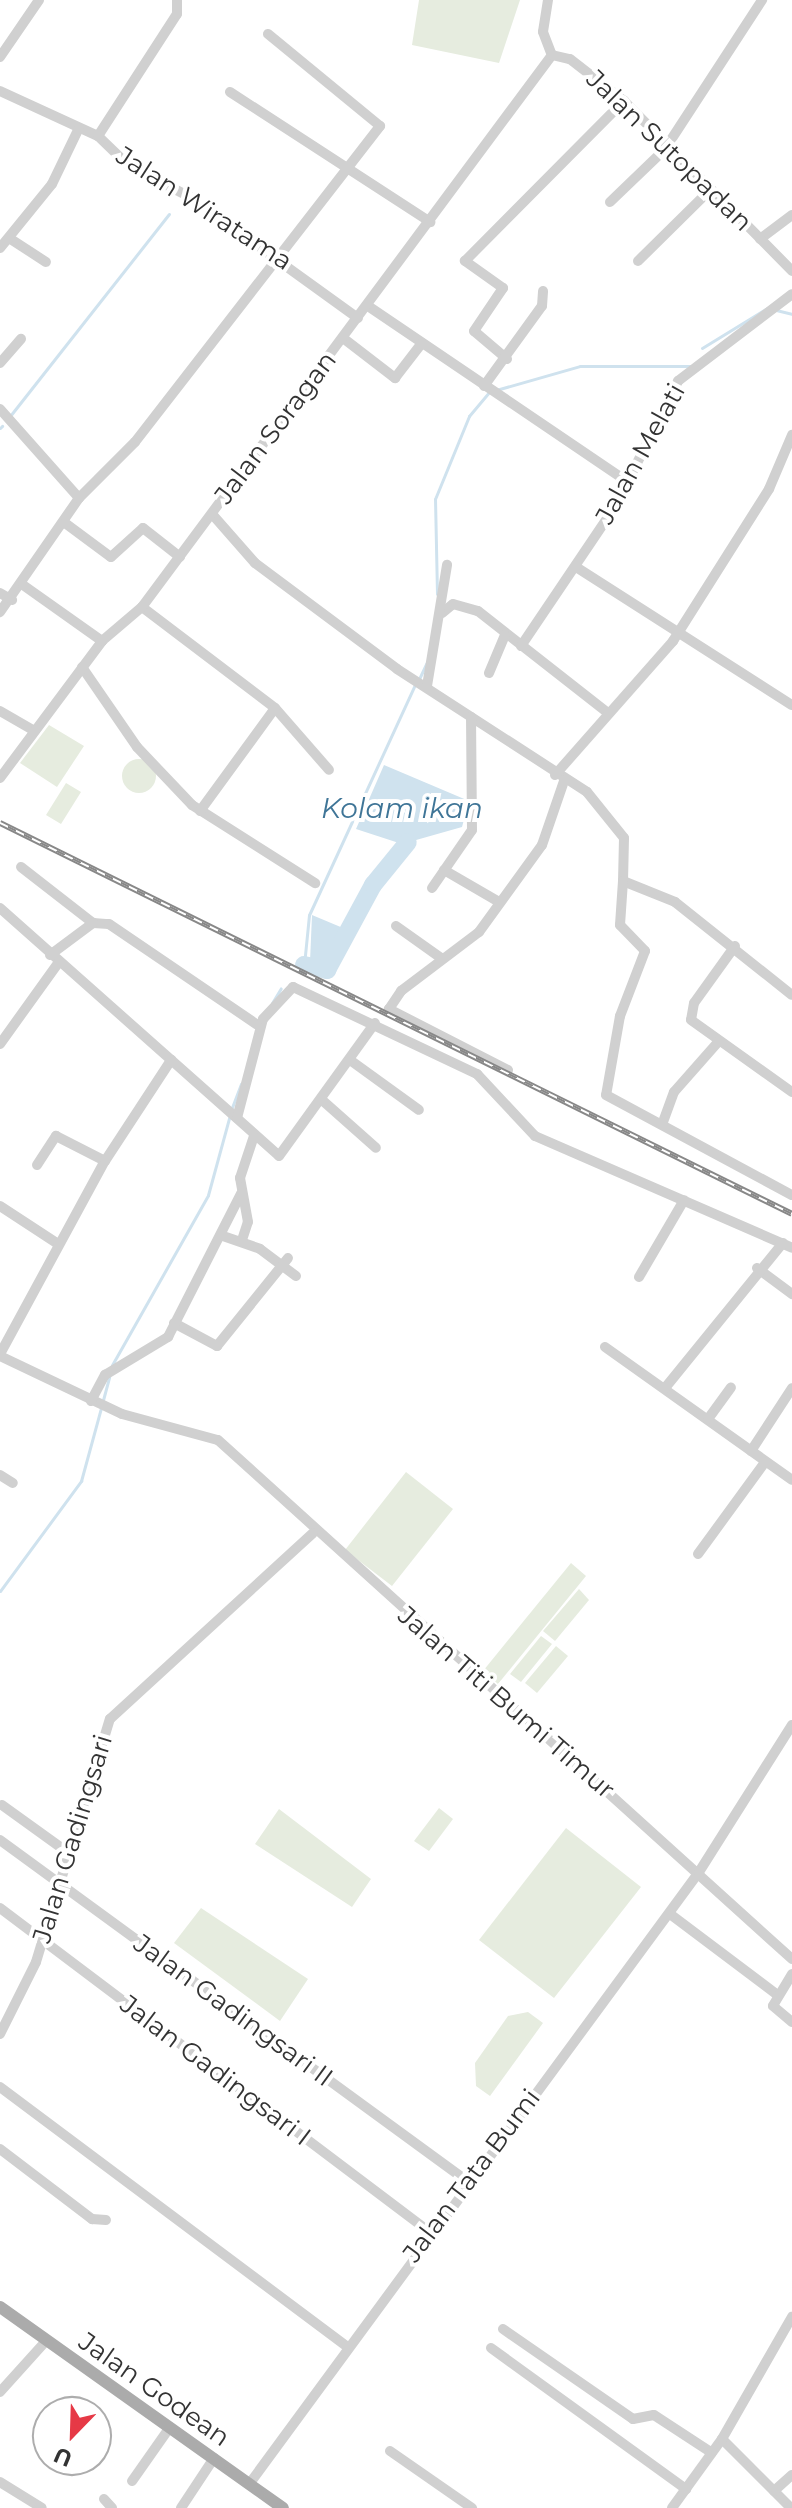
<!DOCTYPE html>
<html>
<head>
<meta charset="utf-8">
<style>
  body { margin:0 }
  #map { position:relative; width:792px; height:2508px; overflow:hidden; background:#fff; font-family:Montserrat,sans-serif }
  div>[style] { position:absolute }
  .green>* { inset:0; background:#e6ecdf }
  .round { border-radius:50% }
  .water>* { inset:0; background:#cfe2ee }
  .stream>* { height:3px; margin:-1.5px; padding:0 1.5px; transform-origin:1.5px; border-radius:1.5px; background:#cfe2ee }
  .river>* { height:18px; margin:-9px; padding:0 9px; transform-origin:9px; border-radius:9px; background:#cfe2ee }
  .minor>* { height:10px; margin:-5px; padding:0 5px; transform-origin:5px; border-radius:5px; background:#d0d0d0 }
  .major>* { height:12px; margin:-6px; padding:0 6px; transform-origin:6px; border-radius:6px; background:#ababab }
  .rail>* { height:6px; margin-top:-3px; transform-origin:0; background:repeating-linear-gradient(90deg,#fff 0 9px,#888 0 18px); box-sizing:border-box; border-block:2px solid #888 }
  span { translate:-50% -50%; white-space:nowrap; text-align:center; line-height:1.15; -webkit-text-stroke:8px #fff; paint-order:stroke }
  .street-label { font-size:26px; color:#333 }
  .water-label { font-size:28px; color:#3f7597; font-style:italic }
  .north { position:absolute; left:32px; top:2396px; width:80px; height:80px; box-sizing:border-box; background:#fff; border:2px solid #adadad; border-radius:50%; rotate:203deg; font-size:22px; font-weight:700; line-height:32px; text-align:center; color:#333 }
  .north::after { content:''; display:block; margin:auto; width:28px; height:36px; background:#e63946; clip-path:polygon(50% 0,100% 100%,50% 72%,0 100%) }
</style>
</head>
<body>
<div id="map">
  <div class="green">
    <i style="clip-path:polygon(419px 0,520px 0,499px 63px,412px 45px)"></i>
    <i style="clip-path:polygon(49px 725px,84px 746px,57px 787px,20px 763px)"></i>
    <i class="round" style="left:122px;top:759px;width:34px;height:34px"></i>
    <i style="clip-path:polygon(66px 783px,81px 792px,61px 824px,46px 815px)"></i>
    <i style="clip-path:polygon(406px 1472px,453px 1509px,392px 1586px,345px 1550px)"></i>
    <i style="clip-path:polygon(571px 1563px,586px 1576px,498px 1684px,483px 1671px)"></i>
    <i style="clip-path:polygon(579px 1589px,589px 1600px,555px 1641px,543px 1631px)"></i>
    <i style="clip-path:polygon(541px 1636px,552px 1644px,521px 1682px,510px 1674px)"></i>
    <i style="clip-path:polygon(556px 1646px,568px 1656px,537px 1693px,525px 1683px)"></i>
    <i style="clip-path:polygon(439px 1808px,453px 1819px,429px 1851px,414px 1841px)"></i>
    <i style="clip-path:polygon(279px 1809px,371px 1879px,352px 1907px,255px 1844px)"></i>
    <i style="clip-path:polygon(566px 1828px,641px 1887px,554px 1998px,479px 1940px)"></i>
    <i style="clip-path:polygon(201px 1908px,308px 1979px,280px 2021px,174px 1943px)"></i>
    <i style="clip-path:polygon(528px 2012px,543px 2023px,490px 2096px,476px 2086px,475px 2063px,508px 2016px)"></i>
  </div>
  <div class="water">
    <i style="clip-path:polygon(384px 765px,469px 801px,462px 827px,402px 844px,356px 829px)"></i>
    <i style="clip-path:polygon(312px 915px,343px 928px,328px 968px,310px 962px)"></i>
  </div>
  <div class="stream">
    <i style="left:776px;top:310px;width:16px;rotate:14deg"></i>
    <i style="left:702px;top:348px;width:79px;rotate:-31.5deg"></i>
    <i style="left:496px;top:390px;width:87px;rotate:-15.9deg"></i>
    <i style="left:580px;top:366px;width:111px"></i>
    <i style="left:10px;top:416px;width:257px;rotate:-51.8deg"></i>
    <i style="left:0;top:428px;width:3px;rotate:-45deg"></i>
    <i style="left:437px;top:594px;width:95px;rotate:-91.2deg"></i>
    <i style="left:435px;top:499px;width:90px;rotate:-67.7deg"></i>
    <i style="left:469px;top:416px;width:31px;rotate:-50deg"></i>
    <i style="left:419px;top:679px;width:17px;rotate:-65deg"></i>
    <i style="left:304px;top:965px;width:50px;rotate:-84.3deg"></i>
    <i style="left:309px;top:915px;width:253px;rotate:-65.3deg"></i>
    <i style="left:272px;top:1003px;width:17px;rotate:-59deg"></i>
    <i style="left:231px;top:1110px;width:28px;rotate:-69deg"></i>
    <i style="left:112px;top:1365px;width:195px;rotate:-60.5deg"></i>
    <i style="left:208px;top:1195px;width:80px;rotate:-74.7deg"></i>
    <i style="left:103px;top:1400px;width:24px;rotate:-75deg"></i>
    <i style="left:0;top:1591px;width:137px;rotate:-53.6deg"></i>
    <i style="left:81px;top:1481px;width:76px;rotate:-74.7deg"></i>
  </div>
  <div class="river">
    <i style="left:304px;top:965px;width:24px;rotate:12deg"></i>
    <i style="left:327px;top:970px;width:97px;rotate:-61.6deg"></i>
    <i style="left:373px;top:885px;width:55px;rotate:-50.9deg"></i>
  </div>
  <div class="minor">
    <i style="left:548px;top:0;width:32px;rotate:99deg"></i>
    <i style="left:543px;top:32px;width:25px;rotate:69deg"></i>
    <i style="left:0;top:57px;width:69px;rotate:-55.6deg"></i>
    <i style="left:0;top:91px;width:108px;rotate:24.7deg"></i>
    <i style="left:98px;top:136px;width:43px;rotate:44.1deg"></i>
    <i style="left:129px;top:166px;width:68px;rotate:26.9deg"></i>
    <i style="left:190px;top:197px;width:207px;rotate:35.8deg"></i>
    <i style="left:230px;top:92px;width:239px;rotate:33deg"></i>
    <i style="left:98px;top:136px;width:145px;rotate:-57.1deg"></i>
    <i style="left:177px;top:14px;width:14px;rotate:-90deg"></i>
    <i style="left:610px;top:202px;width:76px;rotate:-43.9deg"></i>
    <i style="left:665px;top:149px;width:178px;rotate:-56.9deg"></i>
    <i style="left:9px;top:238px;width:44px;rotate:33deg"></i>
    <i style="left:760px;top:239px;width:40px;rotate:-37deg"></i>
    <i style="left:0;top:248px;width:82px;rotate:-50.9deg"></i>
    <i style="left:52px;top:184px;width:62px;rotate:-64.3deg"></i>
    <i style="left:638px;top:261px;width:100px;rotate:-44.6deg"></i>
    <i style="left:368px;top:306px;width:314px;rotate:34.1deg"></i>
    <i style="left:343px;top:338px;width:66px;rotate:37.6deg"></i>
    <i style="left:395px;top:378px;width:44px;rotate:-52.4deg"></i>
    <i style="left:507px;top:359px;width:43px;rotate:-139.7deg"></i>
    <i style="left:474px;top:331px;width:52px;rotate:-56deg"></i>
    <i style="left:503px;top:288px;width:47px;rotate:-144.6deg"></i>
    <i style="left:465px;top:261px;width:226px;rotate:-45.2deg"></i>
    <i style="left:0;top:363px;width:32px;rotate:-49deg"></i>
    <i style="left:484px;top:386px;width:99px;rotate:-54.1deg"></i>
    <i style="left:542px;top:306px;width:15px;rotate:-86deg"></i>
    <i style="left:0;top:409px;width:119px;rotate:48.4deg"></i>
    <i style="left:79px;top:498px;width:139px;rotate:124.7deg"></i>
    <i style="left:79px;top:498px;width:79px;rotate:-45deg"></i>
    <i style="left:135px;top:442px;width:400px;rotate:-52.2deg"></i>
    <i style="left:380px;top:126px;width:145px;rotate:-140.6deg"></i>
    <i style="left:212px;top:514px;width:65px;rotate:48.7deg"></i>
    <i style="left:255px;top:563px;width:177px;rotate:36.7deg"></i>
    <i style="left:397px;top:669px;width:226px;rotate:32.9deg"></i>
    <i style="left:587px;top:792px;width:59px;rotate:51.2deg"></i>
    <i style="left:624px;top:838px;width:43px;rotate:91.3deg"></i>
    <i style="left:623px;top:881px;width:56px;rotate:22deg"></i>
    <i style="left:675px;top:902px;width:149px;rotate:38.5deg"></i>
    <i style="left:65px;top:523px;width:57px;rotate:36.5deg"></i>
    <i style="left:111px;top:557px;width:43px;rotate:-42.2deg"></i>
    <i style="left:143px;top:528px;width:47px;rotate:38.1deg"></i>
    <i style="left:576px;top:567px;width:256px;rotate:32.6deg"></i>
    <i style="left:23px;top:585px;width:97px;rotate:35.3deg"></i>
    <i style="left:0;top:593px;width:14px;rotate:30deg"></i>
    <i style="left:142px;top:607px;width:167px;rotate:37.2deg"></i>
    <i style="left:275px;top:708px;width:82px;rotate:48.9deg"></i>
    <i style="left:442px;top:613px;width:14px;rotate:-39deg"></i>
    <i style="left:453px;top:604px;width:26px;rotate:16deg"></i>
    <i style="left:478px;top:611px;width:165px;rotate:38.1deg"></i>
    <i style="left:521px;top:646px;width:170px;rotate:-56deg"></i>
    <i style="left:616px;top:505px;width:139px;rotate:-63.4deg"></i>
    <i style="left:678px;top:381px;width:143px;rotate:-37.3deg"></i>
    <i style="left:82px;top:667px;width:97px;rotate:55.5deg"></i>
    <i style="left:137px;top:747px;width:80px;rotate:46.5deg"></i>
    <i style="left:192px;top:805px;width:146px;rotate:32.4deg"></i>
    <i style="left:489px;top:673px;width:41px;rotate:-67.2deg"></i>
    <i style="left:427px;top:686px;width:123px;rotate:-80.6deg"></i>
    <i style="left:0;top:711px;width:39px;rotate:30deg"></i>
    <i style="left:555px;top:775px;width:179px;rotate:-48.6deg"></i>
    <i style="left:673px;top:641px;width:180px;rotate:-57.7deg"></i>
    <i style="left:769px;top:489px;width:59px;rotate:-66.9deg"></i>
    <i style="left:0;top:778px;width:171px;rotate:-53.3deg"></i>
    <i style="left:102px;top:641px;width:52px;rotate:-40.4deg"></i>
    <i style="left:142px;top:607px;width:688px;rotate:-53.4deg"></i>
    <i style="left:552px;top:55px;width:18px;rotate:13deg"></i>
    <i style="left:570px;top:59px;width:68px;rotate:37.9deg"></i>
    <i style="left:624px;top:101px;width:239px;rotate:45.3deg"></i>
    <i style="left:200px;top:811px;width:127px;rotate:-53.9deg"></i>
    <i style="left:21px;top:867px;width:91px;rotate:37.9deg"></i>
    <i style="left:93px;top:923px;width:16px;rotate:4deg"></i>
    <i style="left:109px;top:924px;width:178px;rotate:34.2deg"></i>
    <i style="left:444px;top:870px;width:64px;rotate:30.2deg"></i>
    <i style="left:623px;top:881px;width:44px;rotate:93.9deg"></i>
    <i style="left:620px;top:925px;width:36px;rotate:46deg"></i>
    <i style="left:645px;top:951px;width:70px;rotate:111deg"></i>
    <i style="left:620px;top:1016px;width:80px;rotate:100deg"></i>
    <i style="left:606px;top:1095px;width:211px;rotate:28.3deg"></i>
    <i style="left:432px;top:888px;width:70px;rotate:-55.4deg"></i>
    <i style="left:472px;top:830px;width:113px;rotate:-90.5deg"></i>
    <i style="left:0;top:908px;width:373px;rotate:41.6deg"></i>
    <i style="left:279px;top:1156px;width:164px;rotate:-54.2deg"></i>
    <i style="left:396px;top:926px;width:55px;rotate:35.4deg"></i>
    <i style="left:735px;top:946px;width:70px;rotate:125.7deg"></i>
    <i style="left:694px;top:1003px;width:17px;rotate:100deg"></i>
    <i style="left:691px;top:1020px;width:124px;rotate:35.5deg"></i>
    <i style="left:50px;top:955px;width:54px;rotate:-36.7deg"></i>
    <i style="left:0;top:1044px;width:101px;rotate:-54.3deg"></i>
    <i style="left:350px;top:1060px;width:85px;rotate:35.9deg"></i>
    <i style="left:508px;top:1070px;width:134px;rotate:-152.9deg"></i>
    <i style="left:389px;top:1009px;width:22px;rotate:-56deg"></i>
    <i style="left:401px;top:991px;width:98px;rotate:-37.1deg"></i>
    <i style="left:479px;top:932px;width:107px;rotate:-54.1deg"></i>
    <i style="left:542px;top:845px;width:68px;rotate:-71deg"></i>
    <i style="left:322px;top:1100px;width:72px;rotate:41.6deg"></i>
    <i style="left:237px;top:1118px;width:102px;rotate:-75.3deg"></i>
    <i style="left:263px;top:1019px;width:44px;rotate:-46.8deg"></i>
    <i style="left:293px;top:987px;width:204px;rotate:25.3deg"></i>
    <i style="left:477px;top:1074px;width:85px;rotate:46.9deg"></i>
    <i style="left:535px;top:1136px;width:280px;rotate:23.5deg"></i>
    <i style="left:663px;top:1122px;width:32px;rotate:-70deg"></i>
    <i style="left:674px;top:1092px;width:68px;rotate:-48.6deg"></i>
    <i style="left:37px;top:1165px;width:35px;rotate:-57deg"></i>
    <i style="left:56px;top:1136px;width:55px;rotate:27deg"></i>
    <i style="left:0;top:1206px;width:69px;rotate:33.2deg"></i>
    <i style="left:223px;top:1236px;width:39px;rotate:19deg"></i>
    <i style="left:260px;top:1249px;width:45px;rotate:36.9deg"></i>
    <i style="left:242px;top:1240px;width:19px;rotate:-72deg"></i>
    <i style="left:248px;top:1222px;width:45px;rotate:-100.3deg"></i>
    <i style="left:240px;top:1178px;width:44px;rotate:-71.6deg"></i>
    <i style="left:757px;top:1268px;width:44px;rotate:36.6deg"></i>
    <i style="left:639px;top:1277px;width:89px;rotate:-59.7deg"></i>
    <i style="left:174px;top:1323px;width:49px;rotate:28.1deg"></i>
    <i style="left:217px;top:1346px;width:113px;rotate:-51.1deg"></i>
    <i style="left:605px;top:1347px;width:229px;rotate:35.4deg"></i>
    <i style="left:0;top:1354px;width:220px;rotate:-61.5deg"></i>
    <i style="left:105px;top:1161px;width:121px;rotate:-56.8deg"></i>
    <i style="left:0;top:1356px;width:135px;rotate:25.4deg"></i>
    <i style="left:122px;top:1414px;width:99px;rotate:15.2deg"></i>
    <i style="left:218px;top:1440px;width:774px;rotate:42.12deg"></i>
    <i style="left:665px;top:1388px;width:187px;rotate:-50.9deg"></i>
    <i style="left:91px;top:1401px;width:30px;rotate:-62deg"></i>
    <i style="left:105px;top:1375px;width:74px;rotate:-31.1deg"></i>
    <i style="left:168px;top:1337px;width:161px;rotate:-63deg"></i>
    <i style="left:708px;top:1419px;width:39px;rotate:-54deg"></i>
    <i style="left:751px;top:1451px;width:75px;rotate:-56.9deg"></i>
    <i style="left:0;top:1475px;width:15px;rotate:32deg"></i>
    <i style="left:698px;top:1554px;width:114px;rotate:-53.9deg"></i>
    <i style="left:2px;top:1805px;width:84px;rotate:35.8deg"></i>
    <i style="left:0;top:1840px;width:578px;rotate:36.14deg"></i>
    <i style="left:0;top:1908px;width:540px;rotate:37.02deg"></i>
    <i style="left:670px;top:1914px;width:133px;rotate:37deg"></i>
    <i style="left:792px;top:1974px;width:37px;rotate:121deg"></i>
    <i style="left:773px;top:2006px;width:25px;rotate:40deg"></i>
    <i style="left:0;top:2034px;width:80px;rotate:-63.4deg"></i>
    <i style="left:36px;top:1962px;width:254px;rotate:-73.1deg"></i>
    <i style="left:110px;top:1719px;width:275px;rotate:-42.5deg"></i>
    <i style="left:0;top:2087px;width:432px;rotate:36.8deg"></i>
    <i style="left:0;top:2149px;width:116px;rotate:37.3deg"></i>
    <i style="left:92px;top:2219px;width:14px;rotate:4deg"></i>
    <i style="left:503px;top:2329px;width:158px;rotate:34.7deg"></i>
    <i style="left:633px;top:2419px;width:21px;rotate:-11deg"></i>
    <i style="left:654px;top:2415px;width:69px;rotate:33.2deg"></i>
    <i style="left:491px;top:2348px;width:241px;rotate:35.9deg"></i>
    <i style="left:0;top:2392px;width:69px;rotate:-48deg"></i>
    <i style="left:722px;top:2439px;width:98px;rotate:45deg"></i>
    <i style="left:390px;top:2451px;width:100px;rotate:34.8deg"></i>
    <i style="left:132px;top:2481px;width:66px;rotate:-54.9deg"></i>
    <i style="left:0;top:2482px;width:49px;rotate:31.8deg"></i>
    <i style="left:250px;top:2483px;width:758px;rotate:-53.69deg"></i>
    <i style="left:699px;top:1872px;width:174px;rotate:-57.7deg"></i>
    <i style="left:774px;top:2491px;width:24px;rotate:-42deg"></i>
    <i style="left:104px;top:2499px;width:12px;rotate:48deg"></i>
    <i style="left:181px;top:2508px;width:60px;rotate:-56.6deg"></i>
    <i style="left:672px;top:2508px;width:85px;rotate:-54.1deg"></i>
    <i style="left:722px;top:2439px;width:141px;rotate:-60.2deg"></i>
  </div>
  <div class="major">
    <i style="left:0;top:2307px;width:347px;rotate:35.4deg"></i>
  </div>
  <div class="rail">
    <i style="left:0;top:823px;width:883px;rotate:26.27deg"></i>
  </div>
  <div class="street-label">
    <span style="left:669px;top:151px;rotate:44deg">Jalan Sutopadan</span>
    <span style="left:204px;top:209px;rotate:33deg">Jalan Wiratama</span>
    <span style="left:276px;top:428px;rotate:-53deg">Jalan Soragan</span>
    <span style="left:641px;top:454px;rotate:-61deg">Jalan Melati</span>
    <span style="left:506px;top:1703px;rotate:41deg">Jalan Titi Bumi Timur</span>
    <span style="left:73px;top:1839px;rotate:-73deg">Jalan Gadingsari</span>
    <span style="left:233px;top:2011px;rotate:36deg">Jalan Gadingsari II</span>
    <span style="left:215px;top:2071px;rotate:37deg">Jalan Gadingsari I</span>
    <span style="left:472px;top:2176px;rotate:-53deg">Jalan Tata Bumi</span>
    <span style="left:154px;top:2390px;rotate:35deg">Jalan Godean</span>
  </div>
  <div class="water-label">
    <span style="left:402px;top:808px">Kolam ikan</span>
  </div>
  <div class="north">U</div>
</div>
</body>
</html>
